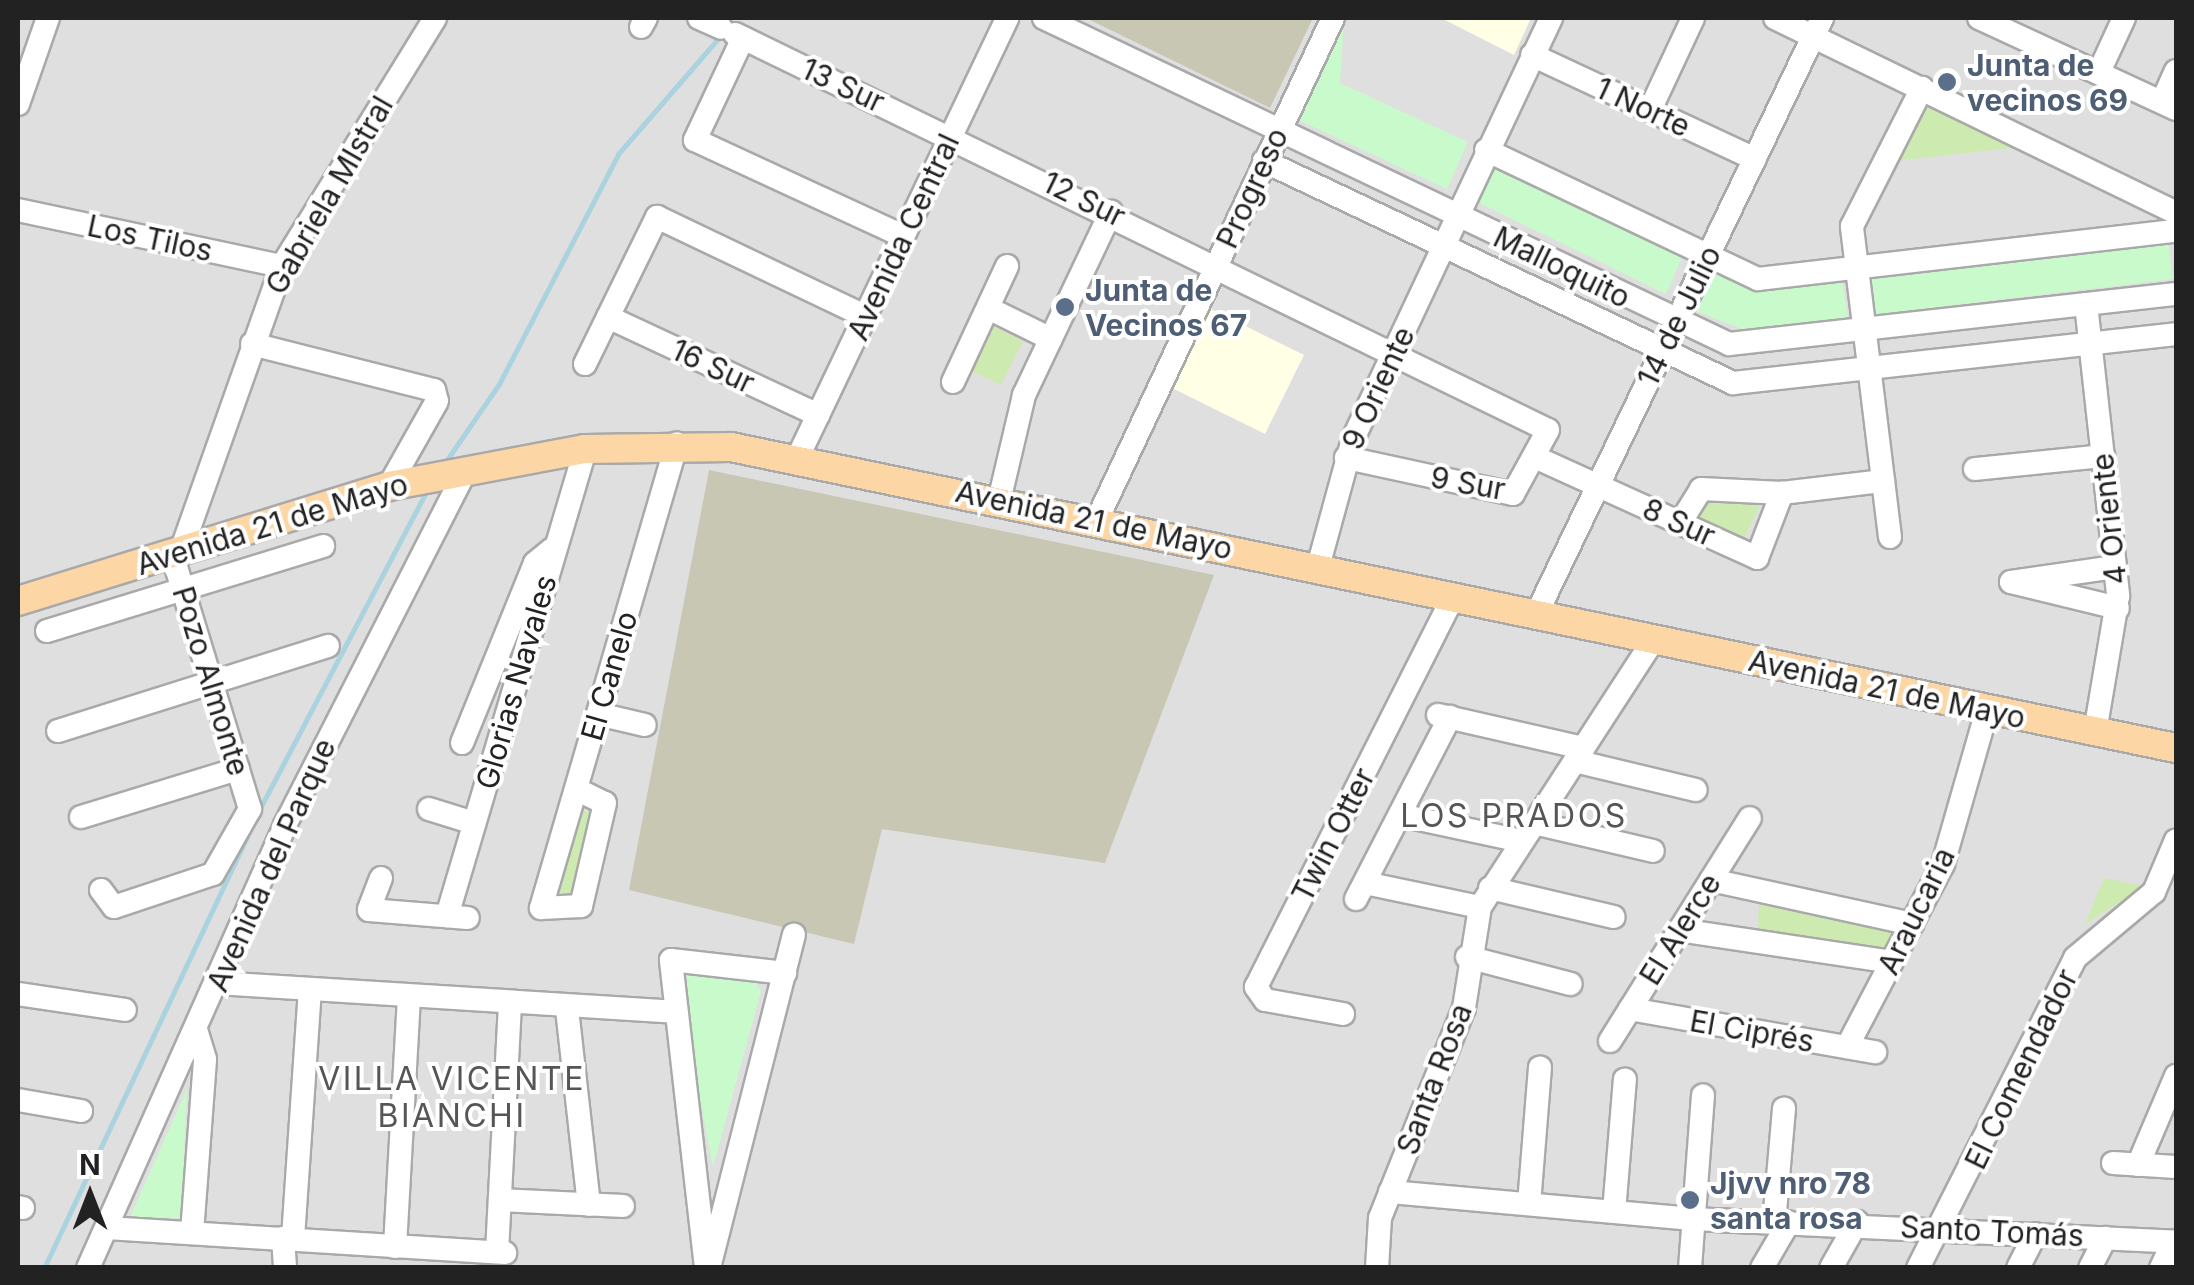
<!DOCTYPE html>
<html>
<head>
<meta charset="utf-8">
<style>
  body { margin:0 }
  #map { position:relative; width:2194px; height:1285px; overflow:hidden; background:#f2efe9; font-family:Inter,sans-serif }
  div>[style] { position:absolute }
  .residential>* { inset:0; background:#e0dfdf }
  .education>* { inset:0; background:#ffffe5 }
  .construction>* { inset:0; background:#c7c7b4 }
  .grass>* { inset:0; background:#cdebb0 }
  .park>* { inset:0; background:#c8facc }
  .stream>* { height:5px; margin:-2.5px; padding:0 2.5px; transform-origin:2.5px; border-radius:2.5px; background:#aad3df }
  .roads { filter:drop-shadow(2px 0 #a9a9a9) drop-shadow(-2px 0 #a9a9a9) drop-shadow(0 2px #a9a9a9) drop-shadow(0 -2px #a9a9a9) }
  .minor>* { height:22px; margin:-11px; padding:0 11px; transform-origin:11px; border-radius:11px; background:#fff }
  .major>* { height:28px; margin:-14px; padding:0 14px; transform-origin:14px; border-radius:14px; background:#fcd6a4 }
  .dots>* { width:28px; height:28px; translate:-50% -50%; box-sizing:border-box; border:5px solid #fff; border-radius:50% }
  span { translate:-50% -50%; white-space:nowrap; text-align:center; line-height:1.15; -webkit-text-stroke:8px #fff; paint-order:stroke }
  .service-label { font-size:30px; color:#4e5e75; font-weight:700 }
  .left { translate:0 -50%; text-align:left }
  .street-label { font-size:30px; color:#222 }
  .neighbourhood-label { font-size:32px; color:#555; letter-spacing:2.5px }
  .frame { position:absolute; inset:0; border:20px solid #222; pointer-events:none }
  .north { position:absolute; left:40px; top:1145px; width:100px; height:100px; -webkit-text-stroke:8px #fff; paint-order:stroke; rotate:0deg; font-size:28px; font-weight:700; line-height:40px; text-align:center; color:#222 }
  .north::after { content:''; display:block; margin:auto; width:35px; height:45px; background:#222; clip-path:polygon(50% 0,100% 100%,50% 72%,0 100%) }
</style>
</head>
<body>
<div id="map">
  <div class="residential">
    <i style="clip-path:polygon(18px 18px,2176px 18px,2176px 1267px,18px 1267px)"></i>
  </div>
  <div class="education">
    <i style="clip-path:polygon(1441px 18px,1531px 18px,1514px 55px)"></i>
    <i style="clip-path:polygon(1209px 308px,1304px 355px,1265px 434px,1170px 387px)"></i>
  </div>
  <div class="construction">
    <i style="clip-path:polygon(1086px 18px,1313px 18px,1270px 108px)"></i>
    <i style="clip-path:polygon(709px 470px,1214px 575px,1105px 863px,882px 829px,854px 944px,629px 890px)"></i>
  </div>
  <div class="grass">
    <i style="clip-path:polygon(1928px 95px,2029px 146px,1894px 161px)"></i>
    <i style="clip-path:polygon(986px 323px,1023px 341px,1001px 385px,964px 367px)"></i>
    <i style="clip-path:polygon(1703px 493px,1760px 506px,1739px 548px,1686px 524px)"></i>
    <i style="clip-path:polygon(579px 810px,602px 815px,582px 902px,559px 897px)"></i>
    <i style="clip-path:polygon(2104px 878px,2145px 886px,2085px 924px)"></i>
    <i style="clip-path:polygon(1759px 898px,1897px 927px,1884px 949px,1758px 936px)"></i>
  </div>
  <div class="park">
    <i style="clip-path:polygon(1344px 18px,1340px 83px,1468px 142px,1447px 189px,1294px 118px)"></i>
    <i style="clip-path:polygon(1484px 160px,1683px 255px,1666px 294px,1465px 196px)"></i>
    <i style="clip-path:polygon(2167px 234px,2173px 279px,1869px 315px,1863px 273px)"></i>
    <i style="clip-path:polygon(1706px 268px,1748px 284px,1841px 275px,1848px 318px,1742px 329px,1688px 308px)"></i>
    <i style="clip-path:polygon(691px 969px,753px 979px,761px 991px,713px 1167px,679px 989px)"></i>
    <i style="clip-path:polygon(187px 1089px,181px 1218px,130px 1217px)"></i>
  </div>
  <div class="stream">
    <i style="left:444px;top:464px;width:97px;rotate:-55.5deg"></i>
    <i style="left:499px;top:384px;width:259px;rotate:-62.6deg"></i>
    <i style="left:618px;top:154px;width:157px;rotate:-49.1deg"></i>
    <i style="left:258px;top:812px;width:364px;rotate:-62.3deg"></i>
    <i style="left:44px;top:1268px;width:477px;rotate:-64.8deg"></i>
  </div>
  <div class="roads">
    <div class="minor">
      <i style="left:699px;top:18px;width:24px;rotate:24deg"></i>
      <i style="left:1044px;top:18px;width:759px;rotate:25.45deg"></i>
      <i style="left:1729px;top:344px;width:450px;rotate:-6.4deg"></i>
      <i style="left:1775px;top:18px;width:446px;rotate:25.9deg"></i>
      <i style="left:1979px;top:18px;width:217px;rotate:24.8deg"></i>
      <i style="left:641px;top:27px;width:10px;rotate:-61deg"></i>
      <i style="left:735px;top:34px;width:904px;rotate:25.97deg"></i>
      <i style="left:1548px;top:430px;width:73px;rotate:118.7deg"></i>
      <i style="left:1513px;top:494px;width:171px;rotate:-167.8deg"></i>
      <i style="left:743px;top:38px;width:113px;rotate:115.2deg"></i>
      <i style="left:695px;top:140px;width:229px;rotate:24.8deg"></i>
      <i style="left:1532px;top:55px;width:246px;rotate:25deg"></i>
      <i style="left:2099px;top:72px;width:60px;rotate:-65.2deg"></i>
      <i style="left:2162px;top:102px;width:34px;rotate:-66deg"></i>
      <i style="left:18px;top:104px;width:91px;rotate:-70.8deg"></i>
      <i style="left:1650px;top:110px;width:102px;rotate:-64.9deg"></i>
      <i style="left:1486px;top:150px;width:301px;rotate:25.4deg"></i>
      <i style="left:1758px;top:279px;width:421px;rotate:-6.6deg"></i>
      <i style="left:1264px;top:161px;width:519px;rotate:25.33deg"></i>
      <i style="left:1733px;top:383px;width:446px;rotate:-6.3deg"></i>
      <i style="left:18px;top:210px;width:270px;rotate:12deg"></i>
      <i style="left:2086px;top:304px;width:294px;rotate:83.7deg"></i>
      <i style="left:2118px;top:596px;width:138px;rotate:99.6deg"></i>
      <i style="left:988px;top:308px;width:70px;rotate:26.2deg"></i>
      <i style="left:608px;top:317px;width:232px;rotate:25deg"></i>
      <i style="left:252px;top:344px;width:188px;rotate:14.2deg"></i>
      <i style="left:434px;top:390px;width:11px;rotate:75deg"></i>
      <i style="left:437px;top:401px;width:98px;rotate:119.5deg"></i>
      <i style="left:585px;top:364px;width:164px;rotate:-63.9deg"></i>
      <i style="left:657px;top:217px;width:230px;rotate:25.5deg"></i>
      <i style="left:953px;top:382px;width:128px;rotate:-65deg"></i>
      <i style="left:798px;top:457px;width:486px;rotate:-64.5deg"></i>
      <i style="left:1537px;top:458px;width:242px;rotate:24.4deg"></i>
      <i style="left:1757px;top:558px;width:70px;rotate:-69deg"></i>
      <i style="left:1975px;top:469px;width:129px;rotate:-5.8deg"></i>
      <i style="left:999px;top:501px;width:109px;rotate:-76.7deg"></i>
      <i style="left:1024px;top:395px;width:203px;rotate:-64.6deg"></i>
      <i style="left:1096px;top:522px;width:557px;rotate:-64.82deg"></i>
      <i style="left:1680px;top:523px;width:40px;rotate:-58deg"></i>
      <i style="left:1701px;top:489px;width:81px;rotate:2.8deg"></i>
      <i style="left:1782px;top:493px;width:102px;rotate:-6.8deg"></i>
      <i style="left:1890px;top:537px;width:313px;rotate:-97deg"></i>
      <i style="left:1852px;top:226px;width:155px;rotate:-63.1deg"></i>
      <i style="left:181px;top:551px;width:302px;rotate:-70.5deg"></i>
      <i style="left:282px;top:266px;width:291px;rotate:-58.3deg"></i>
      <i style="left:1318px;top:567px;width:133px;rotate:-74.7deg"></i>
      <i style="left:1353px;top:439px;width:465px;rotate:-64.8deg"></i>
      <i style="left:2115px;top:567px;width:105px;rotate:171.8deg"></i>
      <i style="left:2011px;top:582px;width:110px;rotate:13.7deg"></i>
      <i style="left:1536px;top:615px;width:662px;rotate:-64.4deg"></i>
      <i style="left:47px;top:631px;width:289px;rotate:-17.1deg"></i>
      <i style="left:598px;top:714px;width:48px;rotate:13.2deg"></i>
      <i style="left:1438px;top:715px;width:149px;rotate:12.8deg"></i>
      <i style="left:58px;top:731px;width:283px;rotate:-17.5deg"></i>
      <i style="left:462px;top:743px;width:194px;rotate:-67.9deg"></i>
      <i style="left:535px;top:563px;width:22px;rotate:-39deg"></i>
      <i style="left:1575px;top:761px;width:124px;rotate:13.5deg"></i>
      <i style="left:576px;top:789px;width:32px;rotate:26deg"></i>
      <i style="left:605px;top:803px;width:106px;rotate:103.1deg"></i>
      <i style="left:581px;top:906px;width:40px;rotate:177.1deg"></i>
      <i style="left:541px;top:908px;width:484px;rotate:-73.7deg"></i>
      <i style="left:429px;top:809px;width:47px;rotate:17.3deg"></i>
      <i style="left:1400px;top:815px;width:124px;rotate:12.1deg"></i>
      <i style="left:81px;top:817px;width:164px;rotate:-17deg"></i>
      <i style="left:1534px;top:823px;width:122px;rotate:13.2deg"></i>
      <i style="left:381px;top:878px;width:34px;rotate:111deg"></i>
      <i style="left:369px;top:910px;width:99px;rotate:4.6deg"></i>
      <i style="left:1711px;top:880px;width:206px;rotate:12.3deg"></i>
      <i style="left:1365px;top:883px;width:117px;rotate:11.8deg"></i>
      <i style="left:1490px;top:888px;width:127px;rotate:13.2deg"></i>
      <i style="left:101px;top:890px;width:21px;rotate:53deg"></i>
      <i style="left:114px;top:907px;width:104px;rotate:-18.4deg"></i>
      <i style="left:213px;top:874px;width:75px;rotate:-60.4deg"></i>
      <i style="left:250px;top:809px;width:267px;rotate:-107deg"></i>
      <i style="left:1356px;top:899px;width:205px;rotate:-62.7deg"></i>
      <i style="left:447px;top:916px;width:487px;rotate:-73.5deg"></i>
      <i style="left:1679px;top:930px;width:215px;rotate:8.5deg"></i>
      <i style="left:1467px;top:957px;width:107px;rotate:14.6deg"></i>
      <i style="left:217px;top:983px;width:458px;rotate:3.6deg"></i>
      <i style="left:18px;top:994px;width:108px;rotate:8.5deg"></i>
      <i style="left:567px;top:1009px;width:197px;rotate:83.6deg"></i>
      <i style="left:1630px;top:1009px;width:249px;rotate:10deg"></i>
      <i style="left:1343px;top:1014px;width:79px;rotate:-169.8deg"></i>
      <i style="left:1265px;top:1000px;width:16px;rotate:-125deg"></i>
      <i style="left:1256px;top:987px;width:437px;rotate:-63.2deg"></i>
      <i style="left:1610px;top:1041px;width:263px;rotate:-57.9deg"></i>
      <i style="left:1847px;top:1047px;width:207px;rotate:-62.3deg"></i>
      <i style="left:1943px;top:864px;width:159px;rotate:-74deg"></i>
      <i style="left:18px;top:1100px;width:64px;rotate:9.9deg"></i>
      <i style="left:2113px;top:1163px;width:63px;rotate:3.6deg"></i>
      <i style="left:2138px;top:1165px;width:97px;rotate:-66.9deg"></i>
      <i style="left:1390px;top:1192px;width:304px;rotate:5.1deg"></i>
      <i style="left:1693px;top:1219px;width:484px;rotate:2.7deg"></i>
      <i style="left:500px;top:1200px;width:123px;rotate:2.8deg"></i>
      <i style="left:1529px;top:1204px;width:137px;rotate:-85.4deg"></i>
      <i style="left:18px;top:1207px;width:5px;rotate:11deg"></i>
      <i style="left:1614px;top:1212px;width:133px;rotate:-85.3deg"></i>
      <i style="left:1774px;top:1223px;width:115px;rotate:-85deg"></i>
      <i style="left:107px;top:1228px;width:399px;rotate:3.6deg"></i>
      <i style="left:192px;top:1233px;width:174px;rotate:-85.7deg"></i>
      <i style="left:205px;top:1059px;width:30px;rotate:-107deg"></i>
      <i style="left:283px;top:1238px;width:30px;rotate:86deg"></i>
      <i style="left:293px;top:1238px;width:248px;rotate:-86.1deg"></i>
      <i style="left:395px;top:1247px;width:248px;rotate:-86.8deg"></i>
      <i style="left:497px;top:1252px;width:244px;rotate:-87deg"></i>
      <i style="left:710px;top:1264px;width:340px;rotate:-75.7deg"></i>
      <i style="left:88px;top:1268px;width:485px;rotate:-66deg"></i>
      <i style="left:285px;top:825px;width:398px;rotate:-63deg"></i>
      <i style="left:706px;top:1268px;width:310px;rotate:-96.5deg"></i>
      <i style="left:671px;top:960px;width:115px;rotate:6.5deg"></i>
      <i style="left:1377px;top:1268px;width:50px;rotate:-86.6deg"></i>
      <i style="left:1380px;top:1218px;width:226px;rotate:-68.2deg"></i>
      <i style="left:1464px;top:1008px;width:102px;rotate:-81deg"></i>
      <i style="left:1480px;top:907px;width:317px;rotate:-57deg"></i>
      <i style="left:1690px;top:1268px;width:173px;rotate:-85.7deg"></i>
      <i style="left:1762px;top:1268px;width:53px;rotate:-59.6deg"></i>
      <i style="left:1831px;top:1268px;width:53px;rotate:-60.5deg"></i>
      <i style="left:1918px;top:1268px;width:347px;rotate:-63.1deg"></i>
      <i style="left:2075px;top:958px;width:103px;rotate:-39.9deg"></i>
      <i style="left:2154px;top:892px;width:56px;rotate:-67.1deg"></i>
      <i style="left:2018px;top:1268px;width:38px;rotate:-63deg"></i>
      <i style="left:2090px;top:1268px;width:34px;rotate:-63deg"></i>
      <i style="left:2161px;top:1268px;width:29px;rotate:-65deg"></i>
    </div>
    <div class="major">
      <i style="left:18px;top:601px;width:388px;rotate:-17.2deg"></i>
      <i style="left:389px;top:486px;width:199px;rotate:-10.7deg"></i>
      <i style="left:585px;top:449px;width:146px;rotate:-0.8deg"></i>
      <i style="left:731px;top:447px;width:1476px;rotate:11.77deg"></i>
    </div>
  </div>
  <div class="dots">
    <i style="left:1947px;top:82px;background:#5c6f8a"></i>
    <i style="left:1065px;top:307px;background:#5c6f8a"></i>
    <i style="left:1690px;top:1200px;background:#5c6f8a"></i>
  </div>
  <div class="service-label">
    <span class="left" style="left:1967px;top:82px">Junta de<br>vecinos 69</span>
    <span class="left" style="left:1085px;top:307px">Junta de<br>Vecinos 67</span>
    <span class="left" style="left:1710px;top:1200px">Jjvv nro 78<br>santa rosa</span>
  </div>
  <div class="street-label">
    <span style="left:843px;top:85px;rotate:25deg">13 Sur</span>
    <span style="left:1643px;top:107px;rotate:25deg">1 Norte</span>
    <span style="left:1252px;top:188px;rotate:-65deg">Progreso</span>
    <span style="left:329px;top:195px;rotate:-60deg">Gabriela MIstral</span>
    <span style="left:1084px;top:199px;rotate:26deg">12 Sur</span>
    <span style="left:903px;top:237px;rotate:-65deg">Avenida Central</span>
    <span style="left:150px;top:238px;rotate:12deg">Los Tilos</span>
    <span style="left:1562px;top:267px;rotate:26deg">Malloquito</span>
    <span style="left:1679px;top:316px;rotate:-64deg">14 de Julio</span>
    <span style="left:713px;top:366px;rotate:25deg">16 Sur</span>
    <span style="left:1378px;top:388px;rotate:-65deg">9 Oriente</span>
    <span style="left:1468px;top:483px;rotate:10deg">9 Sur</span>
    <span style="left:2109px;top:519px;rotate:-96deg">4 Oriente</span>
    <span style="left:1094px;top:520px;rotate:12deg">Avenida 21 de Mayo</span>
    <span style="left:1679px;top:522px;rotate:24deg">8 Sur</span>
    <span style="left:272px;top:524px;rotate:-17deg">Avenida 21 de Mayo</span>
    <span style="left:609px;top:676px;rotate:-74deg">El Canelo</span>
    <span style="left:211px;top:681px;rotate:73deg">Pozo Almonte</span>
    <span style="left:516px;top:682px;rotate:-74deg">Glorias Navales</span>
    <span style="left:1887px;top:689px;rotate:12deg">Avenida 21 de Mayo</span>
    <span style="left:1333px;top:835px;rotate:-63deg">Twin Otter</span>
    <span style="left:271px;top:865px;rotate:-66deg">Avenida del Parque</span>
    <span style="left:1916px;top:911px;rotate:-64deg">Araucaria</span>
    <span style="left:1680px;top:929px;rotate:-58deg">El Alerce</span>
    <span style="left:1752px;top:1031px;rotate:10deg">El Ciprés</span>
    <span style="left:2021px;top:1069px;rotate:-64deg">El Comendador</span>
    <span style="left:1434px;top:1079px;rotate:-69deg">Santa Rosa</span>
    <span style="left:1992px;top:1231px;rotate:3deg">Santo Tomás</span>
  </div>
  <div class="neighbourhood-label">
    <span style="left:1514px;top:816px">LOS PRADOS</span>
    <span style="left:452px;top:1098px">VILLA VICENTE<br>BIANCHI</span>
  </div>
  <div class="frame"></div>
  <div class="north">N</div>
</div>
</body>
</html>
